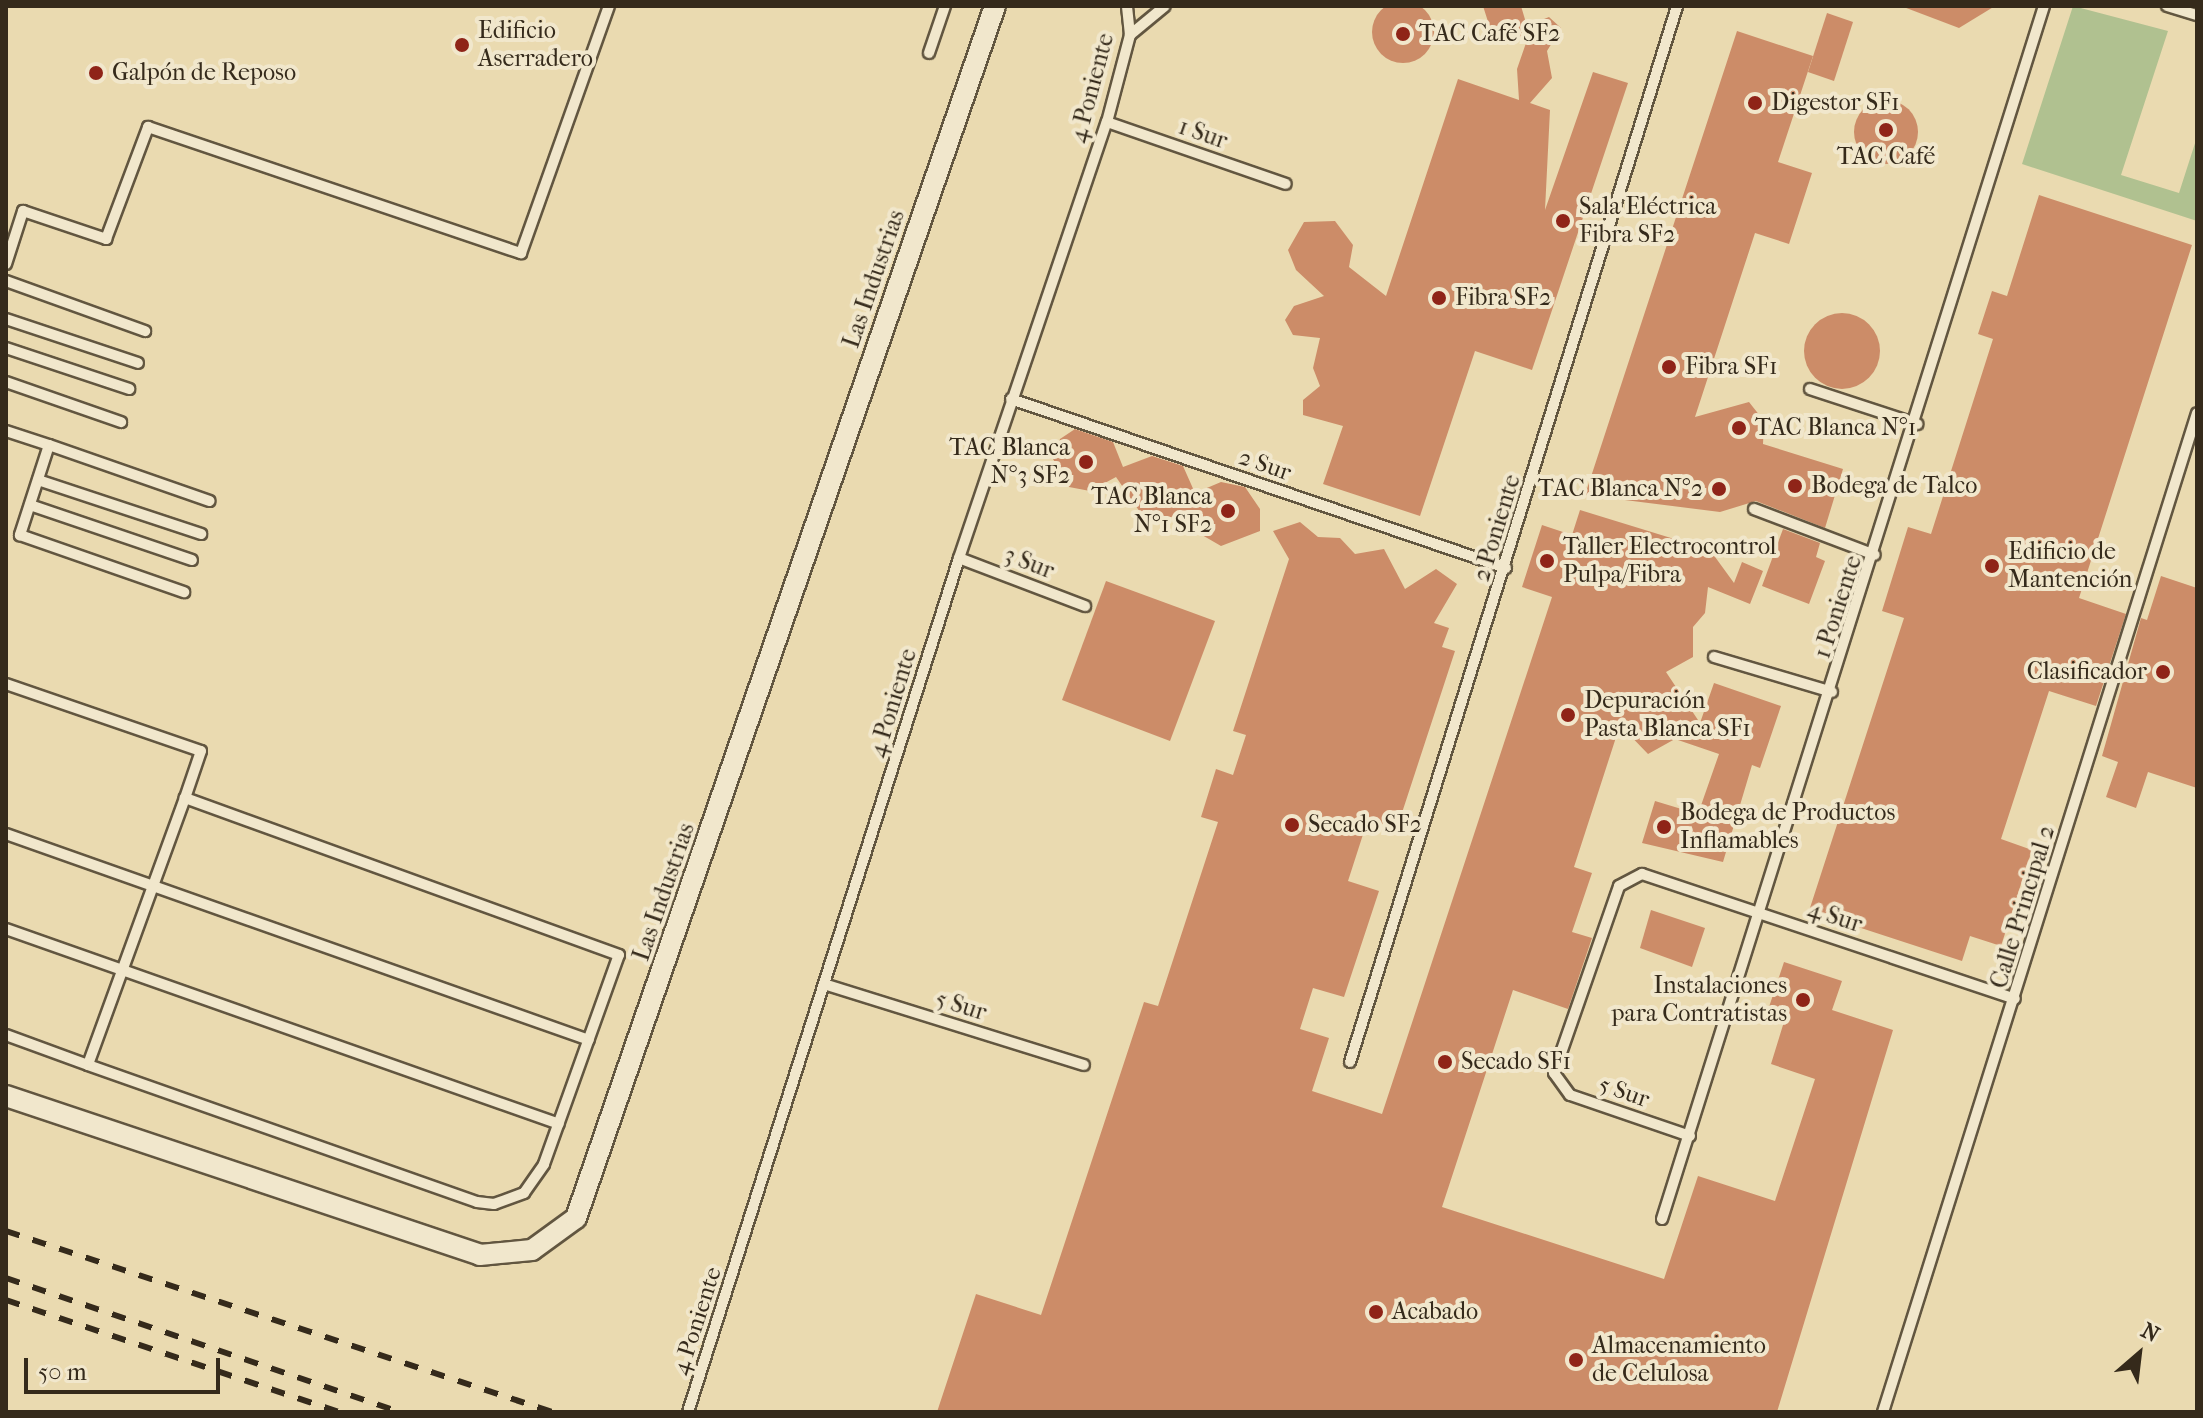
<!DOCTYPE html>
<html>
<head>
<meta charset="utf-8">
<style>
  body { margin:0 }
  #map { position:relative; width:2203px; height:1418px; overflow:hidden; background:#eadab0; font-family:"IM FELL French Canon",serif }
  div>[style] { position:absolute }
  .green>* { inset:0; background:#b0c190 }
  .building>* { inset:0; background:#cc8c68 }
  .round { border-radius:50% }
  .roads { filter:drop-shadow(2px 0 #625640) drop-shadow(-2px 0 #625640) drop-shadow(0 2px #625640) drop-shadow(0 -2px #625640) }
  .service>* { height:10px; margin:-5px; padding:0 5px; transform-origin:5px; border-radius:5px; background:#f1e7cc }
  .minor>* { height:20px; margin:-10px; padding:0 10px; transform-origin:10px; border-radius:10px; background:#f1e7cc }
  .rail>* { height:6px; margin-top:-3px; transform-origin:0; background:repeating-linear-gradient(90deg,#352a1b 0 14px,transparent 0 28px) }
  .dots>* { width:22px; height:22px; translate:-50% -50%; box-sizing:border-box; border:4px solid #f1e7cc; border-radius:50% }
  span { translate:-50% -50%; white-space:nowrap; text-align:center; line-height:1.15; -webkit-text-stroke:8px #f1e7cc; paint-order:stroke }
  .poi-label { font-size:24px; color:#352a1b }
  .left { translate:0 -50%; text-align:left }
  .right { translate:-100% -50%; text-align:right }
  .street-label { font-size:24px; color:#352a1b }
  .frame { position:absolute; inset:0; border:8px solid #352a1b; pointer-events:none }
  .north { position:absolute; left:2099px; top:1314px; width:80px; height:80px; -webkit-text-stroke:6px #f1e7cc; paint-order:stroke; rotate:28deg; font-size:22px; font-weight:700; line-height:32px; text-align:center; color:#352a1b }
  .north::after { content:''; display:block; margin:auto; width:28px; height:36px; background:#352a1b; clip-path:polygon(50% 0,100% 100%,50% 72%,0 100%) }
  .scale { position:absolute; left:24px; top:1358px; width:196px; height:36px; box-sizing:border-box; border:4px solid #352a1b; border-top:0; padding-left:10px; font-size:24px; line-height:28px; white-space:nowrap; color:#352a1b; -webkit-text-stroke:6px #f1e7cc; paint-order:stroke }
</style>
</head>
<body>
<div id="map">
  <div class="green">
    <i style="clip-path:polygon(2073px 6px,2168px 31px,2121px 175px,2179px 193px,2197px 137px,2197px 221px,2022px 164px)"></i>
  </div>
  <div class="building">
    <i class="round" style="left:1372px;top:1px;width:62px;height:62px"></i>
    <i style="clip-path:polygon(1483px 6px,1521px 6px,1527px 26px,1549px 17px,1561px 28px,1547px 51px,1552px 78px,1530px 103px,1550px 110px,1545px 210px,1593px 72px,1628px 83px,1532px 370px,1475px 351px,1420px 516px,1323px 484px,1343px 426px,1303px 415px,1303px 400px,1320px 386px,1313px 368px,1320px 338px,1293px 335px,1285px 320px,1294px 306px,1324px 296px,1296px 270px,1288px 250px,1304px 222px,1335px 221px,1353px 245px,1349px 267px,1386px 296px,1458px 79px,1519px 100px,1517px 69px,1527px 40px,1491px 31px)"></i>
    <i style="clip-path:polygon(1901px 6px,1995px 6px,1959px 28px)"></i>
    <i style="clip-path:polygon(1827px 13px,1853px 22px,1834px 81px,1808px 72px)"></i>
    <i style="clip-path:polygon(1737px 31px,1813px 56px,1778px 162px,1812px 173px,1789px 244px,1755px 233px,1695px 417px,1749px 402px,1764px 421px,1763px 444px,1843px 469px,1825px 528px,1756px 501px,1720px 512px,1585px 495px)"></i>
    <i class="round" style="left:1854px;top:100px;width:64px;height:64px"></i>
    <i style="clip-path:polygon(2039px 195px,2192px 245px,2079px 598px,2126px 614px,2096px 706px,2049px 691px,2001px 839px,2032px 850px,2001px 946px,1970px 936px,1962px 961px,1809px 911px,1904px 618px,1882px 611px,1908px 527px,1931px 534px,1993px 339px,1978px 334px,1992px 291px,2007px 296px)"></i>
    <i class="round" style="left:1804px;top:313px;width:76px;height:76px"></i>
    <i style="clip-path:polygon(1075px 429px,1113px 442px,1123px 467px,1152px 456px,1183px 466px,1195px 493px,1221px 482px,1245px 487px,1260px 509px,1260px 531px,1221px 546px,1202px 535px,1191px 512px,1163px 519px,1142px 515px,1116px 477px,1090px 491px,1069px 487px,1053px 459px,1060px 439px)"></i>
    <i style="clip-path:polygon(1580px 510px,1710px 550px,1734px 583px,1742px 562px,1763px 571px,1750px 604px,1708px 587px,1705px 613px,1693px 627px,1693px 657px,1666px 672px,1700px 723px,1714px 683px,1781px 706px,1760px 768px,1752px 765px,1723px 862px,1642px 843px,1655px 801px,1698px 814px,1719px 754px,1675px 739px,1648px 754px,1620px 725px,1574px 867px,1592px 873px,1572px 932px,1592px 938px,1568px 1009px,1513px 990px,1442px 1207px,1664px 1279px,1698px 1176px,1775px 1201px,1815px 1079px,1771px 1064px,1783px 1025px,1765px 1019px,1784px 962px,1842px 981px,1832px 1010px,1893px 1030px,1777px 1412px,937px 1412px,976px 1294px,1041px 1315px,1144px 1002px,1158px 1006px,1218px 822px,1201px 817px,1216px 769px,1233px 775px,1246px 735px,1233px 731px,1289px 559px,1273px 531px,1300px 522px,1318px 537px,1340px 538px,1355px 554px,1384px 549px,1405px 589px,1436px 569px,1457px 584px,1434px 623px,1449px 628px,1442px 647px,1455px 651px,1397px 828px,1368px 819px,1348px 881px,1379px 891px,1344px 997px,1313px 988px,1300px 1029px,1329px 1038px,1312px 1091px,1382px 1114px,1552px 597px,1522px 587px,1542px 525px,1572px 535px)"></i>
    <i style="clip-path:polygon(1783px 529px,1820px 543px,1816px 557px,1825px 561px,1809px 604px,1762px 586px)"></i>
    <i style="clip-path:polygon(2161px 576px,2197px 588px,2197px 788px,2148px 772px,2136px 808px,2106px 797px,2118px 762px,2102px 756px,2141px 618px,2147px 620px)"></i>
    <i style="clip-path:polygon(1106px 581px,1215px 621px,1170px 741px,1062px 700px)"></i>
    <i style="clip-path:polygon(1651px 910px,1705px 928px,1692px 967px,1640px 948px)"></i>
  </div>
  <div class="roads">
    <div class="service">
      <i style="left:2167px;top:6px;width:31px;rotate:17deg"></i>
      <i style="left:1130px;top:35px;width:45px;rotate:-39.6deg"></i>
      <i style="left:929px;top:53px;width:50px;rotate:-71.2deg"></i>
      <i style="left:1107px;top:122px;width:189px;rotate:19.1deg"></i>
      <i style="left:6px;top:264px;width:56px;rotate:-72.2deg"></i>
      <i style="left:23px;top:211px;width:88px;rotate:18.6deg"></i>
      <i style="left:106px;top:239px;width:120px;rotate:-69.4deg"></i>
      <i style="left:148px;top:127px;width:394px;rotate:18.7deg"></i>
      <i style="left:521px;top:253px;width:262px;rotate:-70.4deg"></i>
      <i style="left:6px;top:281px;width:148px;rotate:19.8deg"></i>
      <i style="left:6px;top:319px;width:139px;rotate:18.4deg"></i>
      <i style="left:6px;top:348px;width:130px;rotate:18.4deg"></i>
      <i style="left:6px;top:382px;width:122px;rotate:19.2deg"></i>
      <i style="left:1810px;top:389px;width:113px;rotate:18.1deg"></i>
      <i style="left:1011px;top:399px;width:523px;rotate:18.85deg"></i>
      <i style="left:6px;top:431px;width:45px;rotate:18deg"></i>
      <i style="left:49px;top:445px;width:95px;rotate:107.9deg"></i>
      <i style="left:20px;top:535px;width:174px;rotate:19.2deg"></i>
      <i style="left:49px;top:445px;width:170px;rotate:19.2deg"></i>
      <i style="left:38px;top:480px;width:172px;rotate:18.3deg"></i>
      <i style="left:30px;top:505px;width:171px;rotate:18.8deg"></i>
      <i style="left:1754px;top:509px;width:129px;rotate:20.8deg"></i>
      <i style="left:959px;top:558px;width:135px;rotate:20.9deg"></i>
      <i style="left:1714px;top:657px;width:123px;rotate:16.5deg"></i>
      <i style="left:6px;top:684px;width:206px;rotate:19deg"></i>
      <i style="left:201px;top:751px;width:50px;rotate:108.8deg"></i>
      <i style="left:6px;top:834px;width:618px;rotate:19.46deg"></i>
      <i style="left:6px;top:929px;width:586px;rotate:19.42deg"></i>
      <i style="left:827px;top:985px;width:269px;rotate:17.3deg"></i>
      <i style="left:6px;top:1035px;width:87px;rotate:20.1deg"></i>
      <i style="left:88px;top:1065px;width:412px;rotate:19.4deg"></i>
      <i style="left:477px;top:1202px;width:17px;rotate:7deg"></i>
      <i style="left:494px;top:1204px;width:32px;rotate:-20deg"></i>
      <i style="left:524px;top:1193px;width:35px;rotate:-55deg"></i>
      <i style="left:544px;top:1164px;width:222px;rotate:-70.3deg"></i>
      <i style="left:619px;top:955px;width:462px;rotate:-160.1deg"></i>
      <i style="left:185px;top:798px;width:284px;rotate:110deg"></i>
      <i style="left:1350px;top:1062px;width:1105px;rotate:-72.79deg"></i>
      <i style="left:1690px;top:1136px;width:127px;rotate:-161.1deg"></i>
      <i style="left:1570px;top:1095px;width:27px;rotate:-126deg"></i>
      <i style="left:1554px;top:1073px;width:198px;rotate:-70.8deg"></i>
      <i style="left:1619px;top:886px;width:26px;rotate:-28deg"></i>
      <i style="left:1642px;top:874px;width:393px;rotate:18.5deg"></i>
      <i style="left:1662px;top:1219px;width:1272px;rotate:-72.52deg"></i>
      <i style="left:688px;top:1412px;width:896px;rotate:-72.39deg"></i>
      <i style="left:959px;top:558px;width:460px;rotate:-71.3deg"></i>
      <i style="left:1107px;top:122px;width:90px;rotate:-75.2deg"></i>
      <i style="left:1130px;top:35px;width:29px;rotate:-96deg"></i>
      <i style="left:1883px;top:1412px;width:1047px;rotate:-72.55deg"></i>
    </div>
    <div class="minor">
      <i style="left:6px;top:1096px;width:500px;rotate:18.5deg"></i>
      <i style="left:480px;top:1255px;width:52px;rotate:-5.5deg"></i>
      <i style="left:532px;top:1250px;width:54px;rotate:-36deg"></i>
      <i style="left:576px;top:1218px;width:1282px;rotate:-70.93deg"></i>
    </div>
  </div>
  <div class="rail">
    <i style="left:6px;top:1231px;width:575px;rotate:18.34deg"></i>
    <i style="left:6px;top:1278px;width:415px;rotate:18.8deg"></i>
    <i style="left:6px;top:1300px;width:350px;rotate:18.6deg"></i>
  </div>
  <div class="dots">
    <i style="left:1403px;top:34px;background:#8f2418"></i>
    <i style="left:462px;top:45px;background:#8f2418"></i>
    <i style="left:96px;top:73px;background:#8f2418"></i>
    <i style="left:1755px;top:103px;background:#8f2418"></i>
    <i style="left:1886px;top:130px;background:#8f2418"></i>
    <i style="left:1563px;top:221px;background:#8f2418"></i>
    <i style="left:1439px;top:298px;background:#8f2418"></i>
    <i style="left:1669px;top:367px;background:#8f2418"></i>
    <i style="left:1739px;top:428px;background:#8f2418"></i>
    <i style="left:1086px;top:462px;background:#8f2418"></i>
    <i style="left:1795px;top:486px;background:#8f2418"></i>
    <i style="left:1719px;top:489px;background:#8f2418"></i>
    <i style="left:1228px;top:511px;background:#8f2418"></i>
    <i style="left:1547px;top:561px;background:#8f2418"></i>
    <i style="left:1992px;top:566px;background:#8f2418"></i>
    <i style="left:2163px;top:672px;background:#8f2418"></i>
    <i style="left:1568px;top:715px;background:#8f2418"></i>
    <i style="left:1292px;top:825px;background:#8f2418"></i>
    <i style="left:1664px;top:827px;background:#8f2418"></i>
    <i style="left:1803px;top:1000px;background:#8f2418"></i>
    <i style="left:1445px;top:1062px;background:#8f2418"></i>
    <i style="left:1376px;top:1312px;background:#8f2418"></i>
    <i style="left:1576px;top:1360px;background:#8f2418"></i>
  </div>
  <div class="poi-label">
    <span class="left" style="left:478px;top:45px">Edificio<br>Aserradero</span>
    <span class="left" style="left:1419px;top:34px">TAC Café SF2</span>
    <span class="left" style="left:112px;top:73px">Galpón de Reposo</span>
    <span class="left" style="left:1771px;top:103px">Digestor SF1</span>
    <span style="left:1886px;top:157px">TAC Café</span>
    <span class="left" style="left:1579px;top:221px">Sala Eléctrica<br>Fibra SF2</span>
    <span class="left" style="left:1455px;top:298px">Fibra SF2</span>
    <span class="left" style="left:1685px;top:367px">Fibra SF1</span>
    <span class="left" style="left:1755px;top:428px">TAC Blanca N°1</span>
    <span class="right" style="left:1070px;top:462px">TAC Blanca<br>N°3 SF2</span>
    <span class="left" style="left:1811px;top:486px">Bodega de Talco</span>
    <span class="right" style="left:1703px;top:489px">TAC Blanca N°2</span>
    <span class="right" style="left:1212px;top:511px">TAC Blanca<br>N°1 SF2</span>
    <span class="left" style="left:1563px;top:561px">Taller Electrocontrol<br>Pulpa/Fibra</span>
    <span class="left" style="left:2008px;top:566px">Edificio de<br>Mantención</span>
    <span class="right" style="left:2147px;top:672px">Clasificador</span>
    <span class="left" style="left:1584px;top:715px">Depuración<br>Pasta Blanca SF1</span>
    <span class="left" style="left:1680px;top:827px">Bodega de Productos<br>Inflamables</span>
    <span class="left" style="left:1308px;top:825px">Secado SF2</span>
    <span class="right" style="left:1787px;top:1000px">Instalaciones<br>para Contratistas</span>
    <span class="left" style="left:1461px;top:1062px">Secado SF1</span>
    <span class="left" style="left:1392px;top:1312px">Acabado</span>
    <span class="left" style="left:1592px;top:1360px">Almacenamiento<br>de Celulosa</span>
  </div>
  <div class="street-label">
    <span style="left:1092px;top:88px;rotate:-75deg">4 Poniente</span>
    <span style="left:1203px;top:134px;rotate:19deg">1 Sur</span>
    <span style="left:874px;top:279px;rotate:-71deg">Las Industrias</span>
    <span style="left:1265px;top:465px;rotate:19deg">2 Sur</span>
    <span style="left:1497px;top:528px;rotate:-73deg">2 Poniente</span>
    <span style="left:1029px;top:563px;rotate:21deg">3 Sur</span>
    <span style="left:1838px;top:607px;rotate:-72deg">1 Poniente</span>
    <span style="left:893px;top:703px;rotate:-73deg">4 Poniente</span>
    <span style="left:664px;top:892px;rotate:-71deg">Las Industrias</span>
    <span style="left:2023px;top:907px;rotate:-73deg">Calle Principal 2</span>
    <span style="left:1835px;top:917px;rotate:18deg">4 Sur</span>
    <span style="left:961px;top:1006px;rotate:17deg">5 Sur</span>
    <span style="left:1624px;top:1092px;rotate:19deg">5 Sur</span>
    <span style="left:697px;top:1321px;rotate:-72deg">4 Poniente</span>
  </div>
  <div class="frame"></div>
  <div class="north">N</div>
  <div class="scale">50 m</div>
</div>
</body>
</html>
